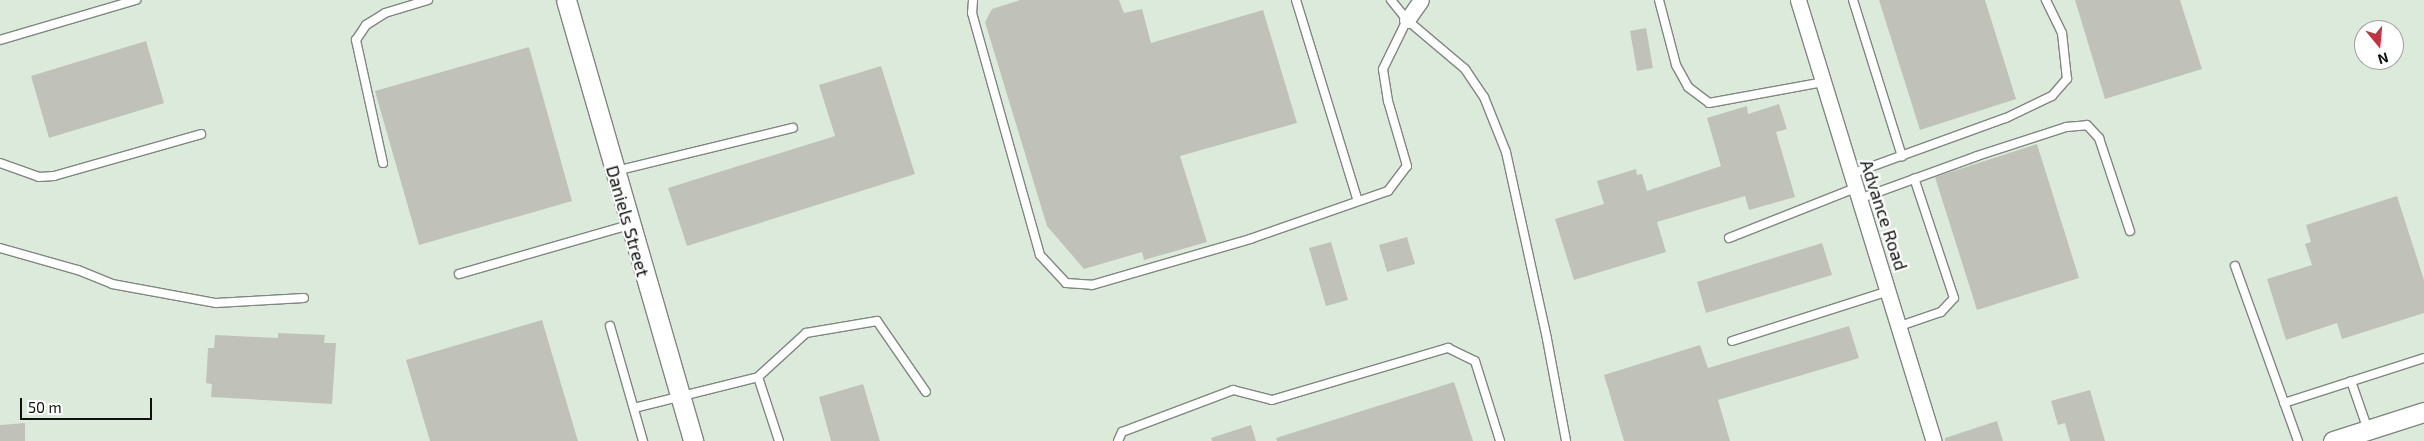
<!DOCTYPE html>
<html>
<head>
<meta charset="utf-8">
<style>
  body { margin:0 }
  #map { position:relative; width:2424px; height:441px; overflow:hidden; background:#edf4ec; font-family:"Exo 2",sans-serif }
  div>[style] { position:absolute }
  .built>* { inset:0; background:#dceadc }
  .building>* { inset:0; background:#c0c2b9 }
  .roads { filter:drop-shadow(1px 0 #808780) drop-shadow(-1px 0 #808780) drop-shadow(0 1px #808780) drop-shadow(0 -1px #808780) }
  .service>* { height:8px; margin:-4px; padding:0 4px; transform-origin:4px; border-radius:4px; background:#fff }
  .minor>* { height:15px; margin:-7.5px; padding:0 7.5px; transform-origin:7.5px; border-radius:7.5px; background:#fff }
  .tertiary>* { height:19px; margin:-9.5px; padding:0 9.5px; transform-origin:9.5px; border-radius:9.5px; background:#fff }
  span { translate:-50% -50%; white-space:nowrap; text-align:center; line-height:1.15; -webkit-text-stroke:4.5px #fff; paint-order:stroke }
  .street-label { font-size:18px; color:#0f110f }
  .north { position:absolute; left:2354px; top:20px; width:50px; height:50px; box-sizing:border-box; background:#fff; border:1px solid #9fa09f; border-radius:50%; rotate:163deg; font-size:14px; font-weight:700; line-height:20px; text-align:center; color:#0f110f }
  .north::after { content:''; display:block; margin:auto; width:18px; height:22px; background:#c2323f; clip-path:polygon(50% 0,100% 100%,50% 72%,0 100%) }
  .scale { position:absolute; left:20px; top:398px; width:132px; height:22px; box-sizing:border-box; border:2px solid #0f110f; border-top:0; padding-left:6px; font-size:15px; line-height:18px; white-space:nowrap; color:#0f110f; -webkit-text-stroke:4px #fff; paint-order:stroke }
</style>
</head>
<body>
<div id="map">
  <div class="built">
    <i style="clip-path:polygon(evenodd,0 0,2424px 0,2424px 441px,0 441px,0 0,2364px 30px,2394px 30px,2394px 60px,2364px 60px,2364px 30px)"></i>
  </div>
  <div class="building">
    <i style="clip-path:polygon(1020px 0,1119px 0,1124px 13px,1142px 9px,1151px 43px,1263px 10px,1297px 123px,1180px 156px,1207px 242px,1144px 260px,1142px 252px,1084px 269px,1047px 226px,985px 22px,992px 9px)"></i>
    <i style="clip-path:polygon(1879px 0,1985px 0,2016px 99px,1920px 130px)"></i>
    <i style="clip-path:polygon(2075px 0,2180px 0,2202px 69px,2105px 99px)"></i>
    <i style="clip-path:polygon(1646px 28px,1653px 68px,1637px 71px,1630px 31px)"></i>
    <i style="clip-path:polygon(146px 41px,164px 103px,49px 138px,31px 76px)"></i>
    <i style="clip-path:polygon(529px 47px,572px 201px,419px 245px,375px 91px)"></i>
    <i style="clip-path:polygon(881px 66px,915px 174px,687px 246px,668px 188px,835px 136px,819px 85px)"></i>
    <i style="clip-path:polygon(1779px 104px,1787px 129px,1776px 132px,1795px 197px,1749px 210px,1745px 196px,1657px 222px,1666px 252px,1574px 280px,1555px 219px,1604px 204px,1597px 181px,1636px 169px,1637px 175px,1642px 174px,1647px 191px,1721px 166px,1707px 118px,1747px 106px,1748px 114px)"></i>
    <i style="clip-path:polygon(2037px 144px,2079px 278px,1977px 310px,1935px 177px)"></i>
    <i style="clip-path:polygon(2397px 196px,2424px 280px,2424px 313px,2342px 339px,2337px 323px,2286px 340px,2267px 279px,2312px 265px,2305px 244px,2311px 242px,2306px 225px)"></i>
    <i style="clip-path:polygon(1407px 237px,1415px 264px,1387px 272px,1379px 245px)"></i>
    <i style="clip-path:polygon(1331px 242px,1348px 300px,1326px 306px,1309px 248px)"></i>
    <i style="clip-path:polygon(1822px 243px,1832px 275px,1706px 313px,1697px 282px)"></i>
    <i style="clip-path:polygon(542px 320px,578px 441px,430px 441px,406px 360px)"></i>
    <i style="clip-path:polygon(1849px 326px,1859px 358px,1718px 400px,1730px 441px,1624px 441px,1604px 375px,1700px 345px,1708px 368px)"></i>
    <i style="clip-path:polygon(278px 333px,325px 335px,324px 343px,336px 343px,332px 404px,211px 397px,212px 384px,206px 383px,208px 348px,214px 348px,215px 335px,278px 338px)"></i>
    <i style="clip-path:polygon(1454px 382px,1473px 441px,1277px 441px,1276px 438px)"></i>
    <i style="clip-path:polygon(863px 384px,880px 441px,831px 441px,819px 397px)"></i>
    <i style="clip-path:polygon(2090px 390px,2105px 441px,2070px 441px,2065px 423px,2058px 425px,2051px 401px)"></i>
    <i style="clip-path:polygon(1997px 421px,2003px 441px,1945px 441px,1945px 438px)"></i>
    <i style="clip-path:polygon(25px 423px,25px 441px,0 441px,0 425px)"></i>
    <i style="clip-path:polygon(1251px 425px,1256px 441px,1212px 441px,1211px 438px)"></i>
  </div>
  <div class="roads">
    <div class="service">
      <i style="left:973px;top:0;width:13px;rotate:94deg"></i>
      <i style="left:972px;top:13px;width:251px;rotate:74.3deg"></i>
      <i style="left:1040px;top:255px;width:38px;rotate:47deg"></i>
      <i style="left:1066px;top:283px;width:26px;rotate:4deg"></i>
      <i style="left:1092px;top:285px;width:165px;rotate:-16.2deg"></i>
      <i style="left:1250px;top:239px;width:146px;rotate:-19.2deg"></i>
      <i style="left:1388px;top:191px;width:31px;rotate:-53deg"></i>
      <i style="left:1407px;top:166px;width:68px;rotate:-106.3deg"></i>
      <i style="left:1388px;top:101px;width:32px;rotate:-99deg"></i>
      <i style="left:1383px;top:69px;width:55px;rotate:-63.9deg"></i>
      <i style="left:1296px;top:0;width:210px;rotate:72.9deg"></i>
      <i style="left:1391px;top:0;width:26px;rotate:51deg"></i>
      <i style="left:1407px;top:20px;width:76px;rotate:40.2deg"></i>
      <i style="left:1465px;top:69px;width:34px;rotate:56deg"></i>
      <i style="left:1484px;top:97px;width:59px;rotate:68.2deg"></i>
      <i style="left:1506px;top:152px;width:191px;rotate:77.6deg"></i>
      <i style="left:1547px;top:339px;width:104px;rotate:79.4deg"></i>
      <i style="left:1659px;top:0;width:67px;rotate:75.3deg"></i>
      <i style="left:1676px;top:65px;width:25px;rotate:61deg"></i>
      <i style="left:1688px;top:87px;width:26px;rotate:37deg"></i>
      <i style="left:1709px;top:103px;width:116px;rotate:-10.4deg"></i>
      <i style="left:1853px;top:0;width:164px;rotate:72.6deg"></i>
      <i style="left:0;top:40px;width:142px;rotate:-16.4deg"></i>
      <i style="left:0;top:163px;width:41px;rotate:19.7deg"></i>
      <i style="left:39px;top:177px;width:15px;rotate:-4deg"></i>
      <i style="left:54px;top:176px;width:153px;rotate:-15.9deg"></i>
      <i style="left:383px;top:163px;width:126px;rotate:-102.4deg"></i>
      <i style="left:356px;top:40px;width:18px;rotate:-56deg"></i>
      <i style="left:366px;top:25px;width:22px;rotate:-32deg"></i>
      <i style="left:385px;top:13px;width:45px;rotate:-16.8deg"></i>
      <i style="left:616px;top:171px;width:182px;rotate:-13.7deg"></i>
      <i style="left:1851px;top:174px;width:165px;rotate:-19.9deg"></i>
      <i style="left:2006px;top:118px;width:51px;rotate:-25.6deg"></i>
      <i style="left:2052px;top:96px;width:23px;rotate:-49deg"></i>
      <i style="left:2067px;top:79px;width:46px;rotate:-96.2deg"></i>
      <i style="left:2062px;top:33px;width:37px;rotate:-116deg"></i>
      <i style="left:1859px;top:199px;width:126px;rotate:-20deg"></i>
      <i style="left:1977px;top:156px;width:94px;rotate:-18deg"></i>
      <i style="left:2066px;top:127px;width:21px;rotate:-5deg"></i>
      <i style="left:2087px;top:125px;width:18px;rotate:47deg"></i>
      <i style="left:2099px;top:138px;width:98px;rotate:71.6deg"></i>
      <i style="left:1729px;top:238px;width:136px;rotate:-21.6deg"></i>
      <i style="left:0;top:248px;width:81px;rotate:15.8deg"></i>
      <i style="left:78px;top:270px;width:37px;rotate:22deg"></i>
      <i style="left:112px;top:284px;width:106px;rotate:10.4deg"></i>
      <i style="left:216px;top:303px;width:88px;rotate:-3.3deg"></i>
      <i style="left:2235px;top:266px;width:186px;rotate:70.2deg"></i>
      <i style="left:459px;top:274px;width:177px;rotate:-16.1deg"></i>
      <i style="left:610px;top:326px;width:120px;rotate:74deg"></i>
      <i style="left:1900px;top:326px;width:43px;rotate:-18.9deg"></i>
      <i style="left:1941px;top:312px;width:19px;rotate:-47deg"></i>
      <i style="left:1954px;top:298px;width:126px;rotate:-108.4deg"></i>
      <i style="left:1732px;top:341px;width:165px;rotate:-17.7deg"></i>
      <i style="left:758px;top:377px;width:67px;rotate:71.8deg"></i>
      <i style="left:2351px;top:381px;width:52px;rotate:70.9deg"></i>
      <i style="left:2284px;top:403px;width:147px;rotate:-17.8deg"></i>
      <i style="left:634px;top:408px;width:128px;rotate:-14deg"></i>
      <i style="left:758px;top:377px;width:65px;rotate:-42.5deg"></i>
      <i style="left:806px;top:333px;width:72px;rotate:-9.6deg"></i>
      <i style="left:877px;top:321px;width:86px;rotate:55.4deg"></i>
      <i style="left:1118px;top:441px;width:10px;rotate:-66deg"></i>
      <i style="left:1122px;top:432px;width:119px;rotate:-20.7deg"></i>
      <i style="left:1233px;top:390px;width:40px;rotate:14.4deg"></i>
      <i style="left:1272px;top:400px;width:184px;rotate:-16.5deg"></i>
      <i style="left:1448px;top:348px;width:30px;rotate:26deg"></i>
      <i style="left:1475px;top:361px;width:84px;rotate:72.6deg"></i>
    </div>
    <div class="minor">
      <i style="left:1798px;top:0;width:461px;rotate:72.9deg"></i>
      <i style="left:1407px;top:20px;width:24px;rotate:-55deg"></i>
    </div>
    <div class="tertiary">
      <i style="left:566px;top:0;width:459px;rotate:73.9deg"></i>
      <i style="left:2333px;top:441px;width:96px;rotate:-17.7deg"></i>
    </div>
  </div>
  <div class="street-label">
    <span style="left:1884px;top:215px;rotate:72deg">Advance Road</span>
    <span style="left:628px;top:221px;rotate:74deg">Daniels Street</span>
  </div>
  <div class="north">N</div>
  <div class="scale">50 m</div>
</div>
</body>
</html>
